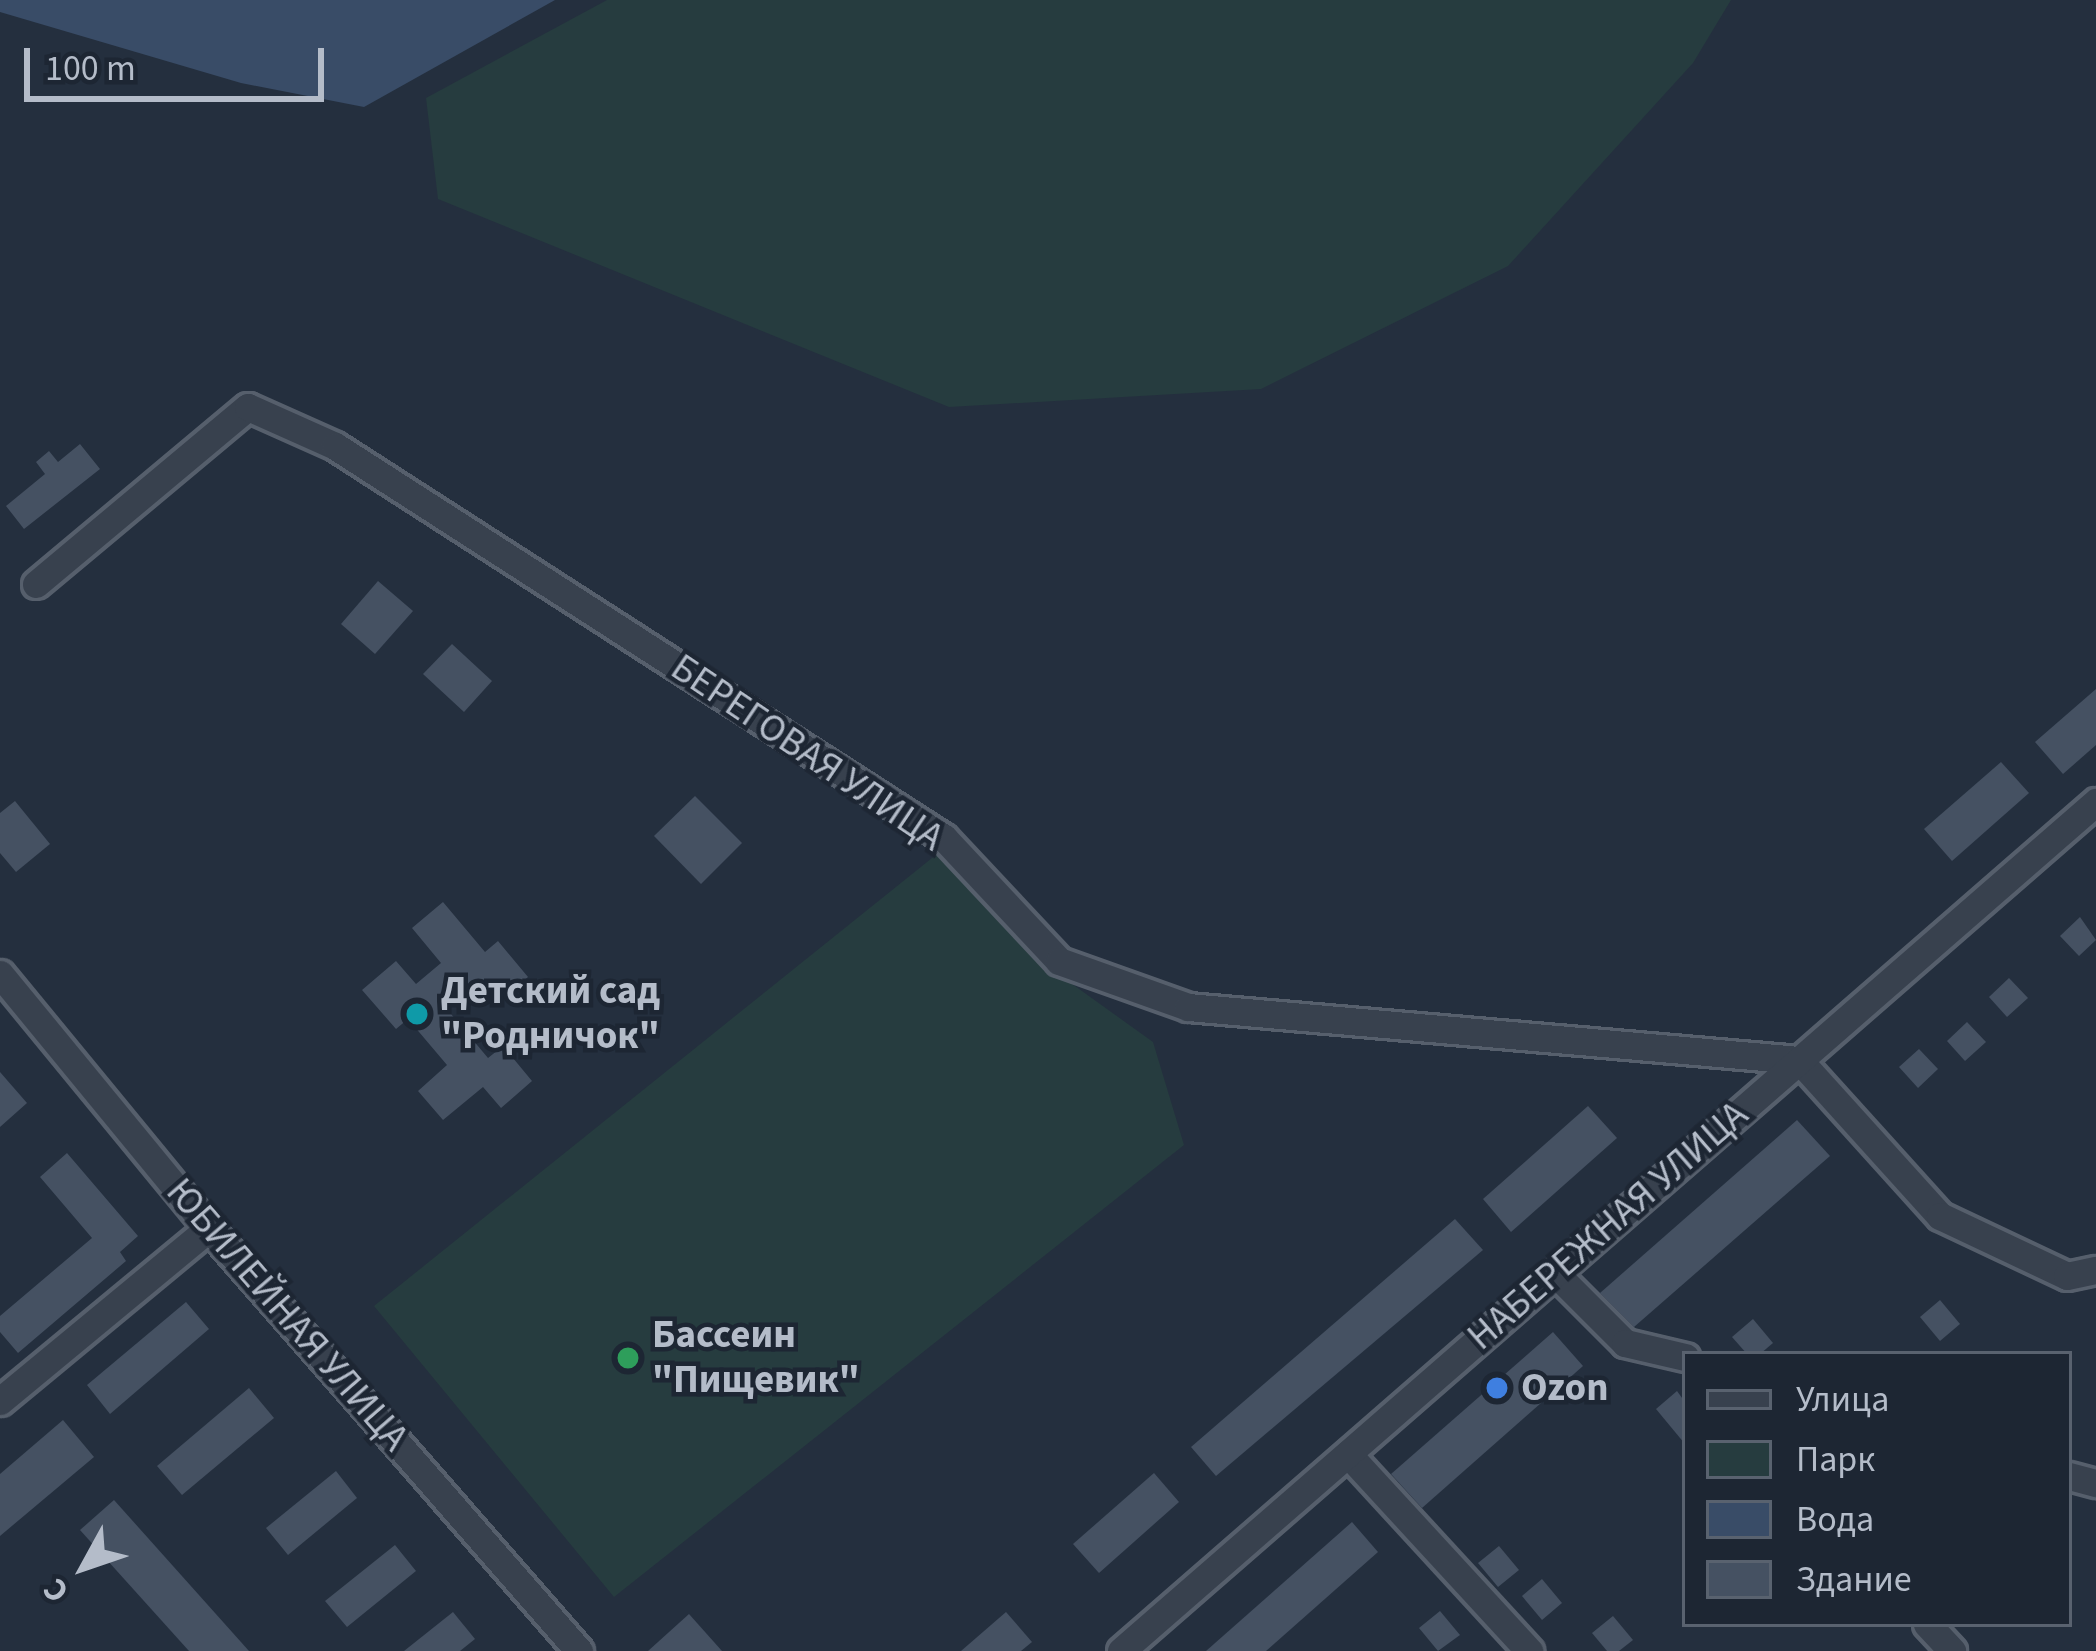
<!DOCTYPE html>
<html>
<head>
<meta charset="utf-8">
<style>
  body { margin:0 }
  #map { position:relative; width:2096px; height:1651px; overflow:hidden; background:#242f3e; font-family:"Source Sans 3",sans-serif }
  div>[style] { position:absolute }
  .green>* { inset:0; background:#263c3f }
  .water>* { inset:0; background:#394c67 }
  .building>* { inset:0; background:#455162 }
  .roads { filter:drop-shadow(3px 0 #565f6c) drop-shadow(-3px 0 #565f6c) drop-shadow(0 3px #565f6c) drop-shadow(0 -3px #565f6c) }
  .minor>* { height:27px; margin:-13.5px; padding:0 13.5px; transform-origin:13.5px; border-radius:13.5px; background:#38414e }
  .dots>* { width:33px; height:33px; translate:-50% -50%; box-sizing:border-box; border:6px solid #1d2633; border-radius:50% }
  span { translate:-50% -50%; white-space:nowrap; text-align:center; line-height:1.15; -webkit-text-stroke:9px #1d2633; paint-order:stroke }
  .street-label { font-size:39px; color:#b4bcc9 }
  .poi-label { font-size:39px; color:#b4bcc9; font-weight:700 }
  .left { translate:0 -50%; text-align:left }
  .legend { position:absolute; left:1682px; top:1351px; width:390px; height:276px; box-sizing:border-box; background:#1d2633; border:3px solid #59626f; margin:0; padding:15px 21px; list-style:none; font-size:36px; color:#b4bcc9 }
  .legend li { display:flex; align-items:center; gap:24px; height:60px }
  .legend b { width:60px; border:3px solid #59626f }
  .north { position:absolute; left:24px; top:1507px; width:120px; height:120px; -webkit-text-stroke:9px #1d2633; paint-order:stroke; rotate:230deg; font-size:33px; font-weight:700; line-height:48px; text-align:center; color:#b4bcc9 }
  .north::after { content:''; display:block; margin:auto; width:42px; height:54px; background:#b4bcc9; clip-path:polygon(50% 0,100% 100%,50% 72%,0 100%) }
  .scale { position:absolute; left:24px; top:48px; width:300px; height:54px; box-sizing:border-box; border:6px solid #b4bcc9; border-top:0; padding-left:15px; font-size:36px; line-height:42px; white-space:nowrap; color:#b4bcc9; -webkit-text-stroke:9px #1d2633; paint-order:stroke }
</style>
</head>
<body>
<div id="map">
  <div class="green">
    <i style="clip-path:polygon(607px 0,1731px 0,1693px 63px,1508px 266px,1261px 389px,949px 407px,438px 199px,426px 98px)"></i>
    <i style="clip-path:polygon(937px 854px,1068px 981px,1153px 1042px,1184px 1145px,614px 1597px,374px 1306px)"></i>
  </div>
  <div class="water">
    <i style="clip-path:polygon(0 0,555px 0,364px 107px,241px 83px,0 12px)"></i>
  </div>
  <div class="building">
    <i style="clip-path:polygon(80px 444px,100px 469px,24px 529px,6px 506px,45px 474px,36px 462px,49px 451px,58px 462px)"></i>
    <i style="clip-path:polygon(378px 581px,413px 611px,375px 654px,341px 624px)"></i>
    <i style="clip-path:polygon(452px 644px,492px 681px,464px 712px,423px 674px)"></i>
    <i style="clip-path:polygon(2096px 689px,2096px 745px,2063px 774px,2035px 742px)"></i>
    <i style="clip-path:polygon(2001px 762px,2029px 793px,1952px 861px,1924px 829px)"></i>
    <i style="clip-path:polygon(695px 796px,742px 843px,701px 884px,654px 836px)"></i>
    <i style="clip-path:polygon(15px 801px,50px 844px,16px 872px,0 853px,0 813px)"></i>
    <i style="clip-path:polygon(443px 902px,485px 952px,498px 941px,528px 977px,495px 1005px,476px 983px,446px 1008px,488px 1058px,503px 1046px,532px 1081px,501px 1108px,483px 1087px,443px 1120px,418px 1091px,447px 1065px,408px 1019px,396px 1029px,362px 990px,396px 961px,416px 984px,441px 963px,412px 928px)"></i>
    <i style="clip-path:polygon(2080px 917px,2096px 940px,2079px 956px,2060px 936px)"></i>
    <i style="clip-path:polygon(2009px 978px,2028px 998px,2007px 1017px,1989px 997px)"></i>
    <i style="clip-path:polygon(1967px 1022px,1986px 1042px,1965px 1061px,1947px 1041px)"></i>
    <i style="clip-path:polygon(1919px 1049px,1938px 1069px,1918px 1088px,1899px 1067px)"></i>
    <i style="clip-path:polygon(0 1072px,27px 1103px,0 1127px)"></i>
    <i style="clip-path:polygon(1588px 1106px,1617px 1138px,1511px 1232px,1483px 1199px)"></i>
    <i style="clip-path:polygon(1797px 1120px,1830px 1156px,1634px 1327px,1600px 1293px)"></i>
    <i style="clip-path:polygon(67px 1153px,138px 1236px,120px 1252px,126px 1261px,18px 1353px,0 1332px,0 1316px,92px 1238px,40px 1177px)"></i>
    <i style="clip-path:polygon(1455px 1219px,1483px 1250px,1216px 1476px,1191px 1447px)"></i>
    <i style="clip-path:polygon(1940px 1300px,1960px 1324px,1940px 1341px,1920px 1317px)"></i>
    <i style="clip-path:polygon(186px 1302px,209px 1329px,110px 1414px,87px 1385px)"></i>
    <i style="clip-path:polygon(1753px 1319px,1773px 1343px,1760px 1354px,1747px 1354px,1732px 1337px)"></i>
    <i style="clip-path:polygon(1553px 1332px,1583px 1366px,1422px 1508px,1391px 1474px)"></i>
    <i style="clip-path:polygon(249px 1388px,274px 1418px,182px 1495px,157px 1466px)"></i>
    <i style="clip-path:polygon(1677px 1391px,1685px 1402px,1685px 1444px,1656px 1409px)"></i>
    <i style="clip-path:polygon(63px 1420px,94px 1457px,0 1536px,0 1474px)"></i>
    <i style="clip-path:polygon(336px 1471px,357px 1498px,288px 1555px,266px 1528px)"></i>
    <i style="clip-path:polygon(1154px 1473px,1179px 1502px,1099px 1573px,1073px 1544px)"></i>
    <i style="clip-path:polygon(114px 1500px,249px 1651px,189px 1651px,80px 1530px)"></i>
    <i style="clip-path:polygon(1352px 1522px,1378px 1552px,1266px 1651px,1206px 1651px)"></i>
    <i style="clip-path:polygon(395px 1545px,416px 1571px,347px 1627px,325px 1601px)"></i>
    <i style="clip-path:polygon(1499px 1546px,1519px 1570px,1498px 1587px,1478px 1563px)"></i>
    <i style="clip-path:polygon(1542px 1579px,1562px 1603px,1542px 1620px,1522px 1596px)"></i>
    <i style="clip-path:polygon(1440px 1611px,1460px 1635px,1438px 1651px,1419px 1628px)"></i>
    <i style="clip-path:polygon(453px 1612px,475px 1639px,460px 1651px,404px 1651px)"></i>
    <i style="clip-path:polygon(1006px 1612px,1032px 1642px,1021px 1651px,961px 1651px)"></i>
    <i style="clip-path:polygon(689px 1614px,722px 1651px,648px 1651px)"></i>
    <i style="clip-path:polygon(1613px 1616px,1633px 1640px,1619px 1651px,1607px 1651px,1592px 1633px)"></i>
  </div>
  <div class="roads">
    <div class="minor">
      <i style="left:36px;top:584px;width:276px;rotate:-39.9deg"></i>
      <i style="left:248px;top:407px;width:95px;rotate:24.1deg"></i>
      <i style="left:335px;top:446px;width:724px;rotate:32.77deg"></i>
      <i style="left:944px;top:838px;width:168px;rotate:46.9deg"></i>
      <i style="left:1059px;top:961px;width:137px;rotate:19.6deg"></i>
      <i style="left:1188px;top:1007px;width:613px;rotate:4.96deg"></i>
      <i style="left:1799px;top:1060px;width:210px;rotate:47.9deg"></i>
      <i style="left:1940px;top:1216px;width:140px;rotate:25.3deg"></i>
      <i style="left:2067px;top:1276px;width:30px;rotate:-12deg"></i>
      <i style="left:0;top:974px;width:329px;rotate:50.6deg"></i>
      <i style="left:209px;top:1228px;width:562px;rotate:48.82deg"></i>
      <i style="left:1555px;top:1273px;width:99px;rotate:45deg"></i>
      <i style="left:1625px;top:1343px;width:62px;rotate:13.1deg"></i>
      <i style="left:0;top:1401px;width:271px;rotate:-39.6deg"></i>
      <i style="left:1348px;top:1454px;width:268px;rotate:47.4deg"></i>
      <i style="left:2069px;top:1476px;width:28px;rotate:15deg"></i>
      <i style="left:1927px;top:1624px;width:37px;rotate:47deg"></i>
      <i style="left:1121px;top:1651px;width:1293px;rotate:-41.05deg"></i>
    </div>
  </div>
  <div class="dots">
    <i style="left:417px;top:1014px;background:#0f9aa8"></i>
    <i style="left:628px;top:1358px;background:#2e9e5b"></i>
    <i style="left:1497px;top:1388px;background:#3f7fe0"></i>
  </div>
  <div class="street-label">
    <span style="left:807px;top:753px;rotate:34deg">БЕРЕГОВАЯ УЛИЦА</span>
    <span style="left:1608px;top:1226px;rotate:-41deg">НАБЕРЕЖНАЯ УЛИЦА</span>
    <span style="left:287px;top:1315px;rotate:49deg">ЮБИЛЕЙНАЯ УЛИЦА</span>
  </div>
  <div class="poi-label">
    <span class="left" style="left:441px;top:1014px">Детский сад<br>"Родничок"</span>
    <span class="left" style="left:652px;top:1358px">Бассеин<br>"Пищевик"</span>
    <span class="left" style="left:1521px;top:1388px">Ozon</span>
  </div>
  <ul class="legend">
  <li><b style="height:15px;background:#38414e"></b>Улица</li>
  <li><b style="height:33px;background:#263c3f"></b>Парк</li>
  <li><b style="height:33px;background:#394c67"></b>Вода</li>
  <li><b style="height:33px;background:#455162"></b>Здание</li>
  </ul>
  <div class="north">С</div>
  <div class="scale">100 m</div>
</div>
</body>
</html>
